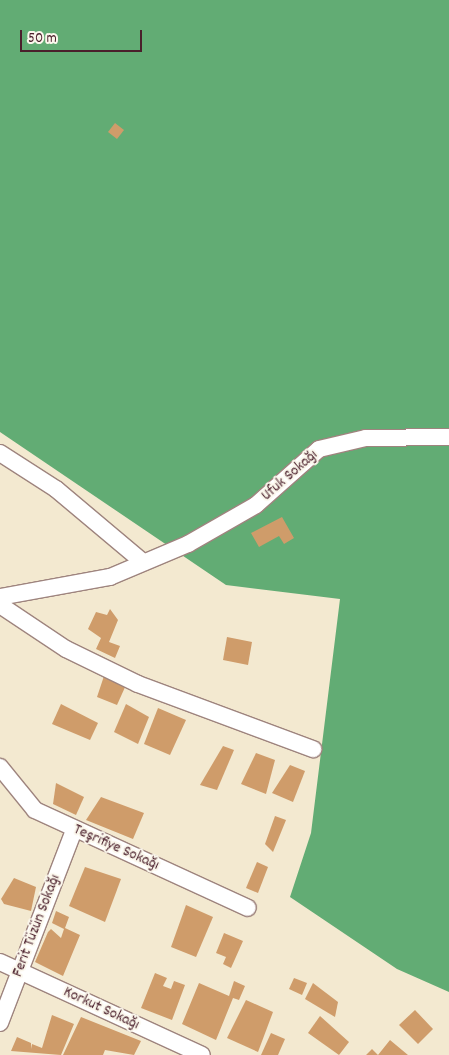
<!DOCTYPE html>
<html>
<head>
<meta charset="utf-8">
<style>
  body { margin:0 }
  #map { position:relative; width:449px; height:1055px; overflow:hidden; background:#f3e9d0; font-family:Dekko,sans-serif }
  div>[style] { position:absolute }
  .forest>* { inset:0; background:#62ac74 }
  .building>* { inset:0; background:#cf9c6a }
  .roads { filter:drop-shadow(1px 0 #9e847e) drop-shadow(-1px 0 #9e847e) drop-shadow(0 1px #9e847e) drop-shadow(0 -1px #9e847e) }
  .minor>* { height:16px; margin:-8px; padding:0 8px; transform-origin:8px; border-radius:8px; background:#fff }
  span { translate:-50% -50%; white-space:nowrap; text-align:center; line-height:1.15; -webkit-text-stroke:4px #fbf7ec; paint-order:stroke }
  .street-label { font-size:16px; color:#4a1f2b }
  .scale { position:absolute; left:20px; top:30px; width:122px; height:22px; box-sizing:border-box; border:2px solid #4a1f2b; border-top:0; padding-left:6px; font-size:15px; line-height:18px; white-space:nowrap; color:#4a1f2b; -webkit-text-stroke:4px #fbf7ec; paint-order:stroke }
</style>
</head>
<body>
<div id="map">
  <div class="forest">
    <i style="clip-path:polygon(0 0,449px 0,449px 992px,397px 969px,290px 897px,311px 833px,340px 599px,226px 585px,0 432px)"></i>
  </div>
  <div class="building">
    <i style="clip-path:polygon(115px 123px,124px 130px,117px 139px,108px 132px)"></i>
    <i style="clip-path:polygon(282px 517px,294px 538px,284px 544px,279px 536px,259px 547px,251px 533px)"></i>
    <i style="clip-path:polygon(110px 609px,118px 620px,109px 642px,120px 646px,115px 658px,96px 649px,101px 638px,88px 629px,96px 612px,107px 615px)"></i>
    <i style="clip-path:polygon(227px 637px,252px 642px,248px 665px,223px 660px)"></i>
    <i style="clip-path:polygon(104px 676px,126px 685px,117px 705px,97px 697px)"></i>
    <i style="clip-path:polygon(61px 704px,98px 723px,90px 740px,52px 724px)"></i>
    <i style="clip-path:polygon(126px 704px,149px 717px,138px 744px,114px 732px)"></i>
    <i style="clip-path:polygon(158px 708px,186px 720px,170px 755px,144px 744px)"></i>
    <i style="clip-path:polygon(223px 746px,234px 750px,217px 790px,200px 785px)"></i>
    <i style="clip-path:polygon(256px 753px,275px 760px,266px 794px,241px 784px)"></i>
    <i style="clip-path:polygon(290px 765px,305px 771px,293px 802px,272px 793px)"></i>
    <i style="clip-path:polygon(56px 783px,84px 797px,76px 815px,53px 804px)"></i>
    <i style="clip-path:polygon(101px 797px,144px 813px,133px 839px,86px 820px)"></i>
    <i style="clip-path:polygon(275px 816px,286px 820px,273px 852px,265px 844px)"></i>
    <i style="clip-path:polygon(257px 862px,268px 867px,258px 893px,246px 888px)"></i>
    <i style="clip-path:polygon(85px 867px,121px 879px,105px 922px,69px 906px)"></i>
    <i style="clip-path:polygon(14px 878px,36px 887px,31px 911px,4px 904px,1px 899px)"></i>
    <i style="clip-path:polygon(186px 905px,213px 917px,196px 957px,171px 947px)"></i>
    <i style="clip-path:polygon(56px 911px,69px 917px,65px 928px,80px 935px,63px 976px,35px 962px,48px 932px,51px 929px,61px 938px,64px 929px,52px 923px)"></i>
    <i style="clip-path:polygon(224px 933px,243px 941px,231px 968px,223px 964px,226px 957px,216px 953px)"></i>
    <i style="clip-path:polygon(155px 973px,167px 978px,163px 986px,171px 989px,174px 981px,185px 985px,172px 1020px,141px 1008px)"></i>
    <i style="clip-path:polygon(294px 978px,307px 983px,302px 995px,289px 989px)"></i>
    <i style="clip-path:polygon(234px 981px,245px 986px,239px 1000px,233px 998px,216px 1040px,182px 1024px,199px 983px,229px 996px)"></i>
    <i style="clip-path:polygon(313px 983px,338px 1002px,335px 1017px,305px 999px)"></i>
    <i style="clip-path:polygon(246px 1000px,273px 1012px,258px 1052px,227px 1038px)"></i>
    <i style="clip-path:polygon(415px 1010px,433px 1029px,418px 1044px,399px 1025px)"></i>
    <i style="clip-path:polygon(52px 1015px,74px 1024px,61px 1055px,11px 1051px,17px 1037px,31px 1043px,31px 1049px,32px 1044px,42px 1048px)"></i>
    <i style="clip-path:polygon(320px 1016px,349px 1042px,339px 1055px,308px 1033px)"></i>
    <i style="clip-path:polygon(81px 1017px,141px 1041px,134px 1055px,105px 1050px,103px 1055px,63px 1055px)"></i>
    <i style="clip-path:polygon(271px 1033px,285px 1039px,278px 1055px,261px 1055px)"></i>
    <i style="clip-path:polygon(390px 1040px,408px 1055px,366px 1055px,372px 1049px,378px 1055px)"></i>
  </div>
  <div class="roads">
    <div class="minor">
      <i style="left:0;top:453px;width:67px;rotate:32.7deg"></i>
      <i style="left:56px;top:489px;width:114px;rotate:40deg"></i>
      <i style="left:0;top:597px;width:112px;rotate:-10.3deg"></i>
      <i style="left:110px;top:577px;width:85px;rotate:-22.9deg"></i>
      <i style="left:188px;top:544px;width:78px;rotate:-29.8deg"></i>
      <i style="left:256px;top:505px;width:84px;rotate:-41.6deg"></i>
      <i style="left:319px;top:449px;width:48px;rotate:-13.2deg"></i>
      <i style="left:366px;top:438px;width:83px;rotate:-0.7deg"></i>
      <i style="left:0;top:605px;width:79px;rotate:33.7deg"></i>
      <i style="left:66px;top:649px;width:80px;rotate:25.9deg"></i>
      <i style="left:138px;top:684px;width:187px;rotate:20.4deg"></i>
      <i style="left:0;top:767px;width:55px;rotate:50.9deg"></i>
      <i style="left:35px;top:810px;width:234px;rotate:24.7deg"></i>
      <i style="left:0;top:962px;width:222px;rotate:24.7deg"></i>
      <i style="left:0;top:1023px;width:207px;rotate:-69deg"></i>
    </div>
  </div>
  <div class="street-label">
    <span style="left:290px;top:476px;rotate:-41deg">Ufuk Sokağı</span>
    <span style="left:116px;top:848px;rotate:24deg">Teşrifiye Sokağı</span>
    <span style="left:37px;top:926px;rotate:-69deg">Ferit Tüzün Sokağı</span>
    <span style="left:101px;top:1009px;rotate:25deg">Korkut Sokağı</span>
  </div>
  <div class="scale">50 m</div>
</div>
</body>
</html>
